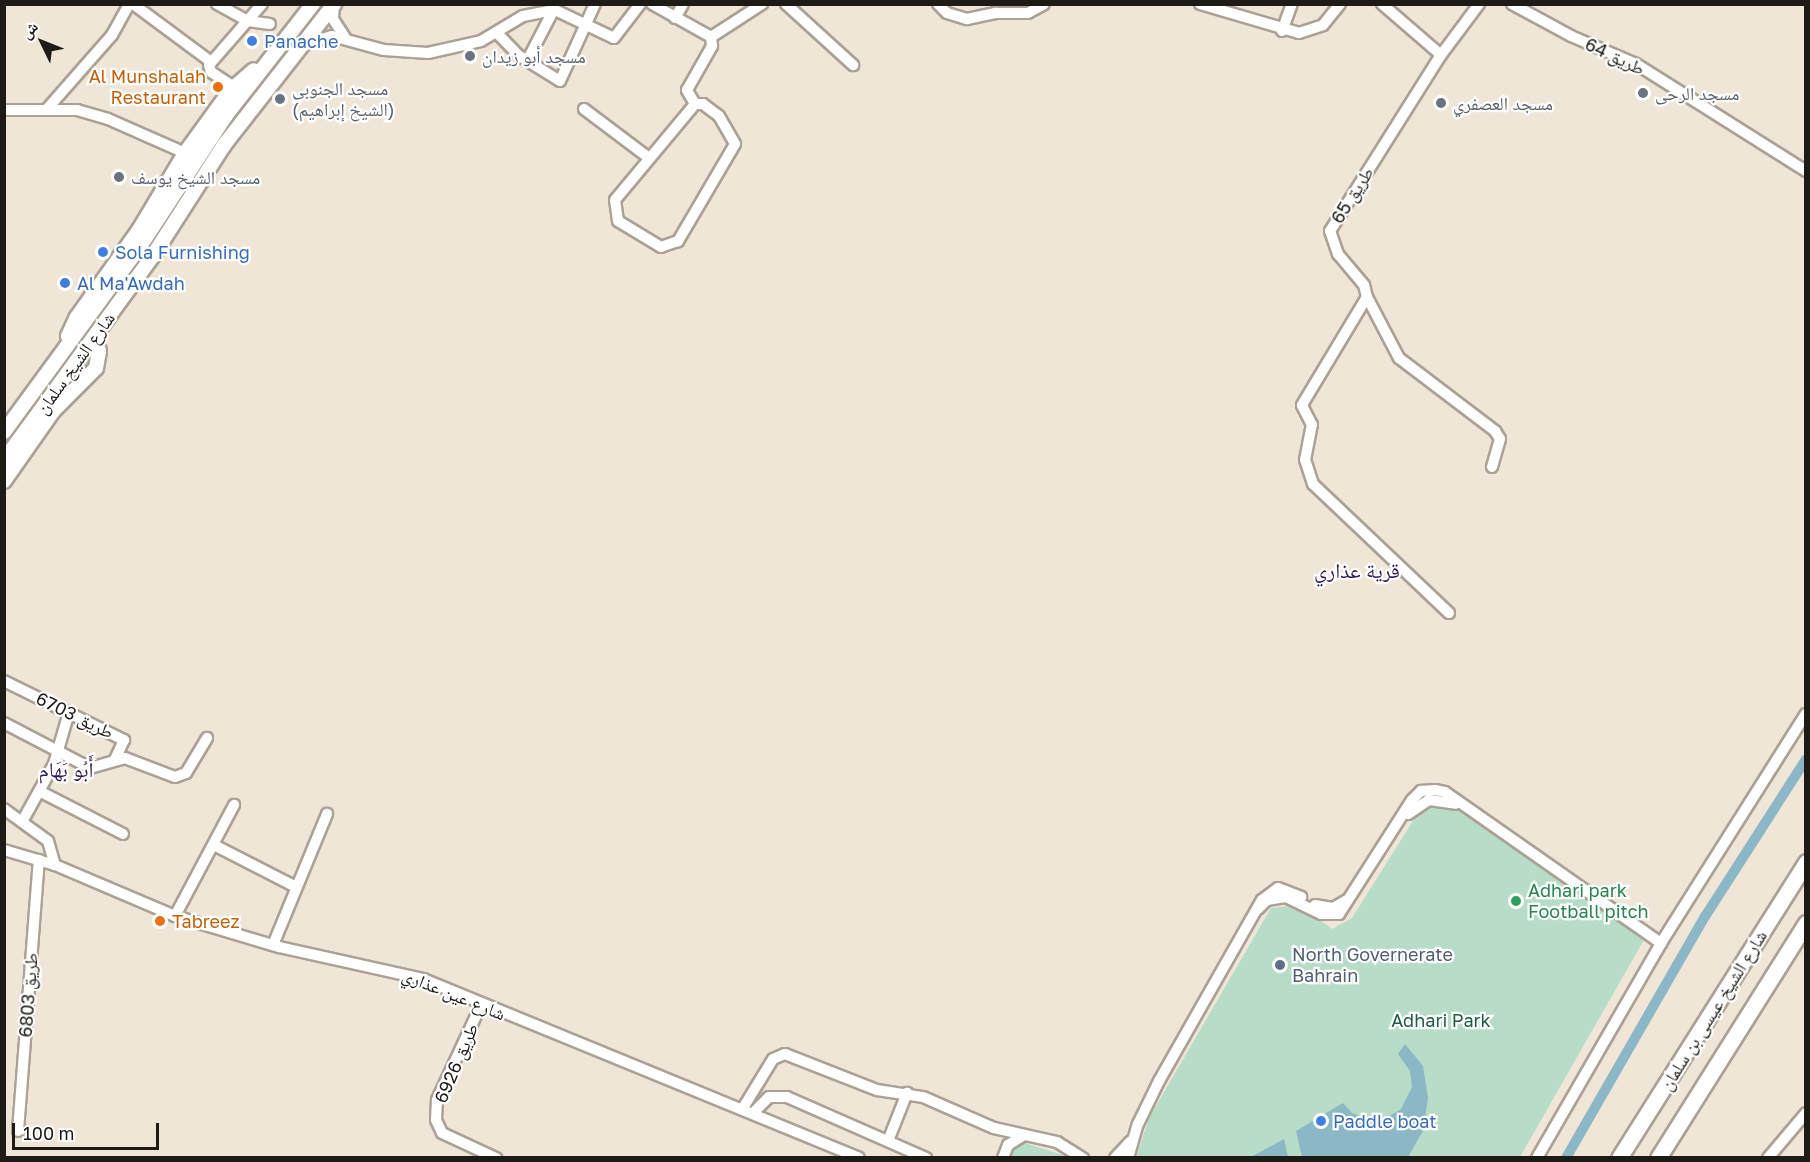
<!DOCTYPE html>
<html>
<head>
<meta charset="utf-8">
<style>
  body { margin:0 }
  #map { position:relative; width:1810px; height:1162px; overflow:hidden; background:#f0e6d8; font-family:"Golos Text","Noto Naskh Arabic",sans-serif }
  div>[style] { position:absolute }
  .green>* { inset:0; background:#b7dcc7 }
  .water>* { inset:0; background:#8bb7c7 }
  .canal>* { height:10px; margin:-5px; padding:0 5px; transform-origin:5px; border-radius:5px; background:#8bb7c7 }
  .roads { filter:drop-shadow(2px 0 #aba194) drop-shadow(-2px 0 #aba194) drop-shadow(0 2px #aba194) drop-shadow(0 -2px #aba194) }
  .minor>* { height:10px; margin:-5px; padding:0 5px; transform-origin:5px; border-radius:5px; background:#fff }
  .major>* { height:14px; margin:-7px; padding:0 7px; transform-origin:7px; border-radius:7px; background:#fff }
  .highway>* { height:15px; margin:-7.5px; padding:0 7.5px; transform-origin:7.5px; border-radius:7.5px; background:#fff }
  .dots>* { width:16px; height:16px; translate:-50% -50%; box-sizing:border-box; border:3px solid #fff; border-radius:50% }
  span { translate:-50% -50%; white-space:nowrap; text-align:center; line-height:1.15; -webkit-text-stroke:4.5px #fff; paint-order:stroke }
  .shop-label { font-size:18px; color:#366cbe }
  .left { translate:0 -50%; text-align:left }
  .worship-label { font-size:18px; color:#5b616d }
  .street-label { font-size:18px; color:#1e1b16 }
  .food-label { font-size:18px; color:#c56008 }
  .right { translate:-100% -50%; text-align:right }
  .leisure-label { font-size:18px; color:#27864d }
  .service-label { font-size:18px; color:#4e5e75 }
  .park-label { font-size:18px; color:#1e5e41 }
  .quarter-label { font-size:21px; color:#351b54 }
  .frame { position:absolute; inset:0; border:6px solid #1e1b16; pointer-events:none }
  .north { position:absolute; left:12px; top:12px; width:60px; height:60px; -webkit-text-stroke:4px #fff; paint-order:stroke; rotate:313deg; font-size:16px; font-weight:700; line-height:24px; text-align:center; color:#1e1b16 }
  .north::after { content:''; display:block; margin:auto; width:21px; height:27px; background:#1e1b16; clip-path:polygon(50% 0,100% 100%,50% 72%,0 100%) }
  .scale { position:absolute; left:12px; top:1123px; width:147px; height:27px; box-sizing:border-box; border:3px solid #1e1b16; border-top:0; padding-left:8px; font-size:18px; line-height:21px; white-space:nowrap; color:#1e1b16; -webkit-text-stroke:4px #fff; paint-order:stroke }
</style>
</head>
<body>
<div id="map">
  <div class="green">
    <i style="clip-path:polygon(1451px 805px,1643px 931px,1645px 938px,1520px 1157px,1136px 1158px,1149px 1118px,1271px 908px,1300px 905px,1332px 929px,1352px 918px,1421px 808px)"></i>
    <i style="clip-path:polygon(1025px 1143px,1069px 1157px,1070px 1157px,1010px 1157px,1015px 1147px)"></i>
  </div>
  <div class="water">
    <i style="clip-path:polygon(1405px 1044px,1423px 1066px,1428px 1098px,1423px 1131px,1408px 1157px,1302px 1157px,1296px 1131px,1343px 1103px,1352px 1113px,1367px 1119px,1386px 1118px,1401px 1109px,1412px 1087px,1410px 1071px,1398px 1054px)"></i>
    <i style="clip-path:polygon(1284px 1139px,1288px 1157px,1251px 1157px)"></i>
  </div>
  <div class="canal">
    <i style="left:1566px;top:1158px;width:280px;rotate:-60.1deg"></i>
    <i style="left:1706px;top:915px;width:185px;rotate:-57.3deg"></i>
  </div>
  <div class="roads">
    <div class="minor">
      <i style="left:133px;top:4px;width:97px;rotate:36.6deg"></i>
      <i style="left:217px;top:4px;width:35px;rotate:29deg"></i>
      <i style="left:248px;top:21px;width:22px;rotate:8deg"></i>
      <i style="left:334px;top:4px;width:15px;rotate:94deg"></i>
      <i style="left:333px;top:19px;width:24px;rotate:57deg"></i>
      <i style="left:652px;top:4px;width:68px;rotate:29.2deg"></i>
      <i style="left:711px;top:37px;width:61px;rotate:-32.9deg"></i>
      <i style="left:786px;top:4px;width:91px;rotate:42.3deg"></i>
      <i style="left:938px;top:4px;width:13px;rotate:45deg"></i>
      <i style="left:947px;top:13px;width:21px;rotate:17deg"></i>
      <i style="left:967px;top:19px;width:30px;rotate:-12deg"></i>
      <i style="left:996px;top:13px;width:32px"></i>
      <i style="left:1028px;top:13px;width:18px;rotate:-29deg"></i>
      <i style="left:1200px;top:4px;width:103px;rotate:16.3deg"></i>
      <i style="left:1299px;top:33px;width:25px;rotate:-18deg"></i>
      <i style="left:1323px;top:25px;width:27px;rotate:-51deg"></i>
      <i style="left:1382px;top:4px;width:78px;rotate:40.8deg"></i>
      <i style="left:1512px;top:4px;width:67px;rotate:28.5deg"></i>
      <i style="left:1571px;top:36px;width:71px;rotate:23.3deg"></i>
      <i style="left:1636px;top:64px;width:201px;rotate:32.2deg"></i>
      <i style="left:675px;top:18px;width:16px;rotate:-60deg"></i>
      <i style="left:1282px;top:31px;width:29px;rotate:-70deg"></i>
      <i style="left:498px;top:34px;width:29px;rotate:46deg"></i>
      <i style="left:518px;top:55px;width:49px;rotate:31.8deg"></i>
      <i style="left:560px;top:81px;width:85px;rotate:-65.6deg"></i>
      <i style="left:302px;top:45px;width:31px;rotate:-17deg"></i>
      <i style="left:332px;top:36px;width:54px;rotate:15.1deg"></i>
      <i style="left:384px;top:50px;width:44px;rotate:3.9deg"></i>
      <i style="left:428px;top:53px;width:54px;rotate:-12.8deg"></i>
      <i style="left:481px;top:41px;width:49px;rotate:-30.8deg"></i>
      <i style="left:523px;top:16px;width:33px;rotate:-11deg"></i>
      <i style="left:555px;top:10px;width:65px;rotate:25.4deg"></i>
      <i style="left:614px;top:38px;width:43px;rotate:-52.6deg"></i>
      <i style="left:527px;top:61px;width:56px;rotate:-62.5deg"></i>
      <i style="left:234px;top:87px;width:27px;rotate:-147deg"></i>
      <i style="left:211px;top:72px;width:7px;rotate:-106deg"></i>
      <i style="left:209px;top:65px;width:81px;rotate:-49deg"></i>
      <i style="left:695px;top:104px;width:8px"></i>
      <i style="left:703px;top:104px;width:20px;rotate:37deg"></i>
      <i style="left:719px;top:116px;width:32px;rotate:60deg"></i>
      <i style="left:735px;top:144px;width:113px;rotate:120.4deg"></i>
      <i style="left:678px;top:241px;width:18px;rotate:161deg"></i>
      <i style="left:661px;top:247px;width:50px;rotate:-148.8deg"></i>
      <i style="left:618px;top:221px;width:21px;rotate:-98deg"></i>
      <i style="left:615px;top:200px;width:125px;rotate:-50.2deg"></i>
      <i style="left:695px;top:104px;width:16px;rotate:-120deg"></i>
      <i style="left:687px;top:90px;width:51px;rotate:-60.4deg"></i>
      <i style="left:712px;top:46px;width:9px;rotate:-96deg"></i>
      <i style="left:47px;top:109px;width:98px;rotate:-48.7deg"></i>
      <i style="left:112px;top:35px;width:35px;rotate:-61deg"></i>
      <i style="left:584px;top:109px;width:81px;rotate:37deg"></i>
      <i style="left:4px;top:110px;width:73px"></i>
      <i style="left:77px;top:110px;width:32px;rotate:16deg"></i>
      <i style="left:108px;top:119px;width:84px;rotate:23.8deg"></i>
      <i style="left:1367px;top:297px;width:69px;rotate:62.3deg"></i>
      <i style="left:1399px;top:358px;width:121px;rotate:37.2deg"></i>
      <i style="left:1495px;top:431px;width:9px;rotate:58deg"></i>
      <i style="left:1500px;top:439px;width:29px;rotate:106deg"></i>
      <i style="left:1449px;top:613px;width:187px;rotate:-136.5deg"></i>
      <i style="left:1313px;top:484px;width:25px;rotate:-108deg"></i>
      <i style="left:1305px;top:460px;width:36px;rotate:-79deg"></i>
      <i style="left:1312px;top:425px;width:22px;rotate:-117deg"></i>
      <i style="left:1302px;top:405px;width:126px;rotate:-59deg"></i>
      <i style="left:1367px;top:297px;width:12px;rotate:-104deg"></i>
      <i style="left:1364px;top:285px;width:40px;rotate:-130deg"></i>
      <i style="left:1338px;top:254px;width:24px;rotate:-109deg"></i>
      <i style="left:1330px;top:231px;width:208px;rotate:-57.8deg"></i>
      <i style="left:1441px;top:55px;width:64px;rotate:-53.3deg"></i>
      <i style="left:4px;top:681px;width:134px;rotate:26.2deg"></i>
      <i style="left:124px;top:740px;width:21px;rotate:115deg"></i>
      <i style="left:4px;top:723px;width:97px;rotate:27.6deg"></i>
      <i style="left:90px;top:768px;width:36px;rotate:-16deg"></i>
      <i style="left:125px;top:758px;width:53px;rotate:20.8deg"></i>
      <i style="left:175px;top:777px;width:12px;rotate:-20deg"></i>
      <i style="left:186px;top:773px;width:41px;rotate:-59deg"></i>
      <i style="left:41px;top:792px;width:92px;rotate:27.1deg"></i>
      <i style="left:4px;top:809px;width:54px;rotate:36deg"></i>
      <i style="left:48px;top:841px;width:25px;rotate:74deg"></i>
      <i style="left:1408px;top:814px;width:25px;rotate:-34deg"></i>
      <i style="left:1429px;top:800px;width:27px;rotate:8deg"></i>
      <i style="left:23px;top:820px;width:64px;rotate:-61deg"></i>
      <i style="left:54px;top:764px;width:54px;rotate:-73.9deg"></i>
      <i style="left:214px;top:845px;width:90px;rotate:27.1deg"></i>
      <i style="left:4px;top:850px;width:53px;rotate:16.4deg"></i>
      <i style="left:55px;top:865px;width:130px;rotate:23deg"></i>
      <i style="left:175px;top:916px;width:109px;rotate:16.6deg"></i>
      <i style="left:279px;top:947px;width:148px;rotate:12.5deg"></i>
      <i style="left:423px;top:979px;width:471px;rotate:22.3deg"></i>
      <i style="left:1315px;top:905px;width:18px;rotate:9deg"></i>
      <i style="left:1333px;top:908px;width:16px;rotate:-30deg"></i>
      <i style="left:1258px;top:909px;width:13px;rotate:-45deg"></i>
      <i style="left:1267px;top:900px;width:19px;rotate:-9deg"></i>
      <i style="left:1286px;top:897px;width:39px;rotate:26deg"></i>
      <i style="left:1321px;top:914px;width:18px"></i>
      <i style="left:1339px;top:914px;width:135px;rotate:-57.4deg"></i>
      <i style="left:1412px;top:800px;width:13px;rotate:-45deg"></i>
      <i style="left:1421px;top:791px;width:14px;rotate:-4deg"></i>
      <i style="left:1435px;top:790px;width:10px;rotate:11deg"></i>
      <i style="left:1445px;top:792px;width:264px;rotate:35deg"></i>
      <i style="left:175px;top:916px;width:126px;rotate:-62deg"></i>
      <i style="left:273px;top:945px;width:142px;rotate:-67.6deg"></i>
      <i style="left:481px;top:1005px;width:105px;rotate:114.9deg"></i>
      <i style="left:437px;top:1100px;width:20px;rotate:93deg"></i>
      <i style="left:436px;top:1120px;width:14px;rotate:65deg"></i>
      <i style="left:442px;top:1133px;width:60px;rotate:24.8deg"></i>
      <i style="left:743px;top:1108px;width:57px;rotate:-58.5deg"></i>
      <i style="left:773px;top:1059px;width:13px;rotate:-23deg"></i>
      <i style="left:785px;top:1054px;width:99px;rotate:21.4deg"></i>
      <i style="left:877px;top:1090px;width:47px;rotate:8.7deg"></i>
      <i style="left:923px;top:1097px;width:77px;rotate:23.6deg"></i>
      <i style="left:994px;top:1128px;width:65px;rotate:12.5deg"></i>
      <i style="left:1057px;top:1142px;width:31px;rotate:32deg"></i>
      <i style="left:754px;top:1112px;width:21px;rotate:-45deg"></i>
      <i style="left:769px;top:1097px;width:18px"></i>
      <i style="left:787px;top:1097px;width:152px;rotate:23.7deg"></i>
      <i style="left:18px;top:1131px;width:272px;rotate:-85.6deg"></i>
      <i style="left:888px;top:1141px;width:52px;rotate:-68.4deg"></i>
      <i style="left:1003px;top:1158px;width:14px;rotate:-69deg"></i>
      <i style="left:1008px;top:1145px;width:19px;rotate:-32deg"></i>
      <i style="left:1115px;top:1158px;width:23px;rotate:-47deg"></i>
      <i style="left:1128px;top:1158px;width:35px;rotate:-74deg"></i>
      <i style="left:1138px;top:1124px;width:48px;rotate:-64deg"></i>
      <i style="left:1159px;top:1081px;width:208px;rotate:-60.4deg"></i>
      <i style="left:1262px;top:900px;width:20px;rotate:-37deg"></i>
      <i style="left:1278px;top:888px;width:25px;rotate:21deg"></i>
      <i style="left:1537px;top:1158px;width:248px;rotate:-60deg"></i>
      <i style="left:1661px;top:943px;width:271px;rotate:-57.7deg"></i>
      <i style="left:1768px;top:1158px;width:59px;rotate:-49.8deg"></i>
    </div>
    <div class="major">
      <i style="left:68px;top:336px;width:21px;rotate:-65deg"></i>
      <i style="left:77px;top:317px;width:107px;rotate:-54.5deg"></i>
      <i style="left:139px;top:230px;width:90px;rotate:-59.1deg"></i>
      <i style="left:185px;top:153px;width:78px;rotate:-53.9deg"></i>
      <i style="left:231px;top:90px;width:30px;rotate:-41deg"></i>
      <i style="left:4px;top:432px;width:232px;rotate:-53.8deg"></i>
      <i style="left:141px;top:245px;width:157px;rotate:-56.7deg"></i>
      <i style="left:227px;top:114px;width:140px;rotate:-52deg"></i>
      <i style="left:4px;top:460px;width:255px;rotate:-53.9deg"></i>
      <i style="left:154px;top:254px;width:130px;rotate:-57.3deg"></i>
      <i style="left:224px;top:145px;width:179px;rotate:-52deg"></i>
      <i style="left:4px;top:481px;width:85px;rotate:-55deg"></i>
      <i style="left:53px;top:411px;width:61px;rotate:-45deg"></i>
      <i style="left:96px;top:368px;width:17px;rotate:-80deg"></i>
      <i style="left:99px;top:351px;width:15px;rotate:-110deg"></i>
    </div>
    <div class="highway">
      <i style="left:1619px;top:1158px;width:350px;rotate:-57.7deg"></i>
      <i style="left:1658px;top:1158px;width:278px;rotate:-57.8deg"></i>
    </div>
  </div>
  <div class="dots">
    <i style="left:252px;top:41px;background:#3f7fe0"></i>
    <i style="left:470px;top:56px;background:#6b7280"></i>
    <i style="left:218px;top:87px;background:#e8710a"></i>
    <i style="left:1643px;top:93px;background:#6b7280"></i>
    <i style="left:280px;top:99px;background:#6b7280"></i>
    <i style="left:1441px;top:103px;background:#6b7280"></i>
    <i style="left:119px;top:177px;background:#6b7280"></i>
    <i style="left:103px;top:252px;background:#3f7fe0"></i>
    <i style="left:65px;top:283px;background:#3f7fe0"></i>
    <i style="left:1516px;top:901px;background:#2e9e5b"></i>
    <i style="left:160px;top:921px;background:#e8710a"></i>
    <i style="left:1280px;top:965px;background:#5c6f8a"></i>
    <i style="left:1321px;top:1121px;background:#3f7fe0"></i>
  </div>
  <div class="shop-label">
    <span class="left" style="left:264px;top:41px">Panache</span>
    <span class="left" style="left:115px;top:252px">Sola Furnishing</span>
    <span class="left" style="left:77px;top:283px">Al Ma'Awdah</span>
    <span class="left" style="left:1333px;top:1121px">Paddle boat</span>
  </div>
  <div class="worship-label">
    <span class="left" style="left:482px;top:56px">مسجد أبو زيدان</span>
    <span class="left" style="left:292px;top:99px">مسجد الجنوبي<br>(الشيخ إبراهيم)</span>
    <span class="left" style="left:1655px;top:93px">مسجد الرحى</span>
    <span class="left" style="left:1453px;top:103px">مسجد العصفري</span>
    <span class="left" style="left:131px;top:177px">مسجد الشيخ يوسف</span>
  </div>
  <div class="street-label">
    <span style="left:1615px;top:56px;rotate:25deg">طريق 64</span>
    <span style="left:1352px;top:195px;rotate:-58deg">طريق 65</span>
    <span style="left:75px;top:363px;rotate:-54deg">شارع الشيخ سلمان</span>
    <span style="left:75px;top:715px;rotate:26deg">طريق 6703</span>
    <span style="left:454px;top:994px;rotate:22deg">شارع عين عذاري</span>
    <span style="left:28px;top:995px;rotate:-86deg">طريق 6803</span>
    <span style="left:1713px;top:1010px;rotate:-58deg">شارع الشيخ عيسى بن سلمان</span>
    <span style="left:456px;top:1063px;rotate:-67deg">طريق 6926</span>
  </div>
  <div class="food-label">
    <span class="right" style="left:206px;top:87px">Al Munshalah<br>Restaurant</span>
    <span class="left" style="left:172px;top:921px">Tabreez</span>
  </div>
  <div class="leisure-label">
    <span class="left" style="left:1528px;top:901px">Adhari park<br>Football pitch</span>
  </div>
  <div class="service-label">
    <span class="left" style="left:1292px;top:965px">North Governerate<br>Bahrain</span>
  </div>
  <div class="park-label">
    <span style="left:1441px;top:1020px">Adhari Park</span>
  </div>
  <div class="quarter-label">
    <span style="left:1357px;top:570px">قرية عذاري</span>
    <span style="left:66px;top:769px">أَبُو بَهَام</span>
  </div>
  <div class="frame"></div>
  <div class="north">ش</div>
  <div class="scale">100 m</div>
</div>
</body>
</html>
